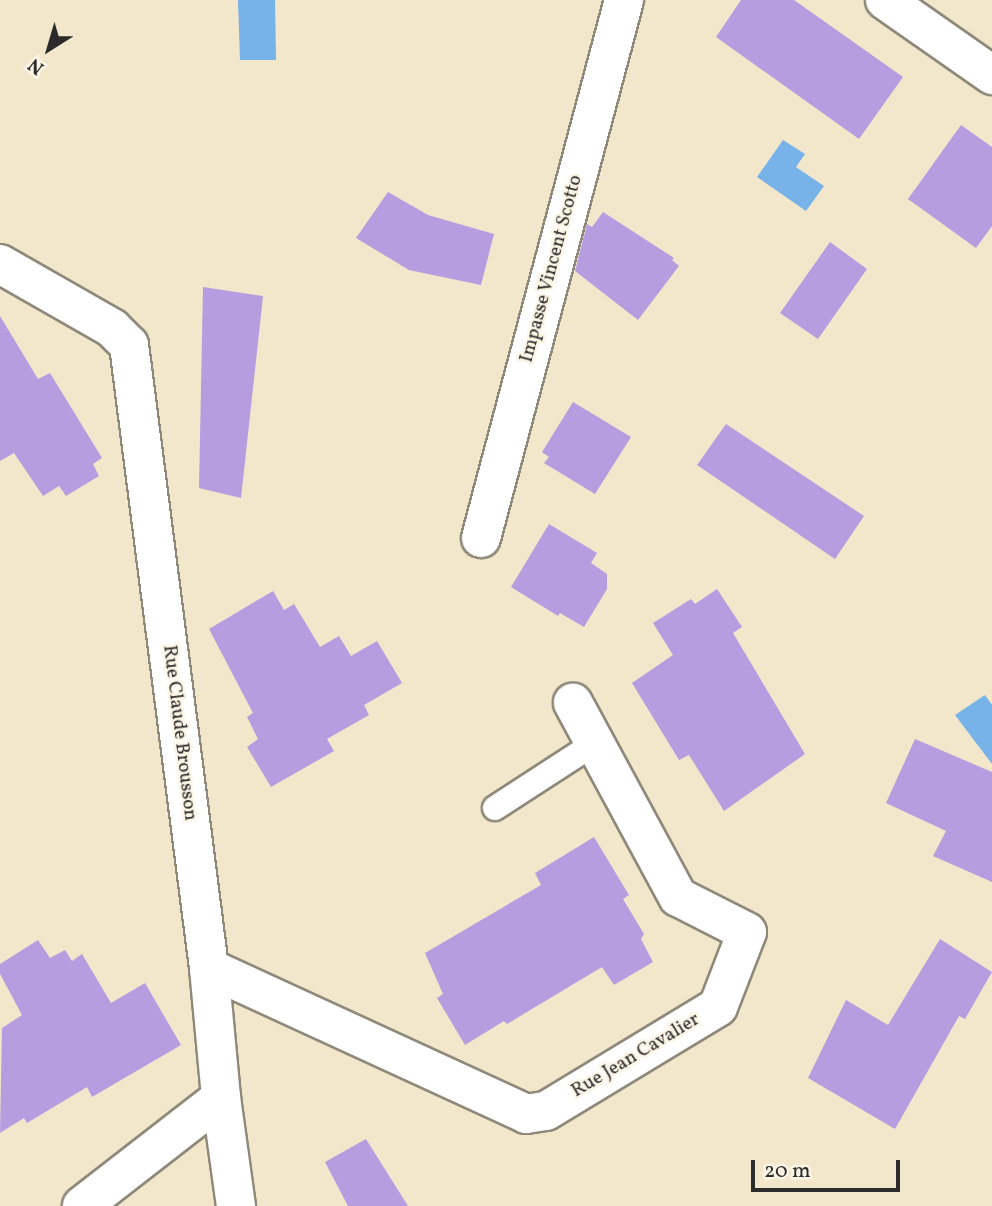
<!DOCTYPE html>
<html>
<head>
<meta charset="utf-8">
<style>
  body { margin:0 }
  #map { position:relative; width:992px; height:1206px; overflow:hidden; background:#f2e7cb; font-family:Vollkorn,serif }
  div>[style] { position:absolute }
  .water>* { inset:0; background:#77b2e8 }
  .building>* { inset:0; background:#b59ddf }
  .roads { filter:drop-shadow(2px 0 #8e897b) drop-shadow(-2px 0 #8e897b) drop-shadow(0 2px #8e897b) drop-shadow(0 -2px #8e897b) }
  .lane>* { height:24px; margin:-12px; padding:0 12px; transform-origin:12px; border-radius:12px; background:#fff }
  .street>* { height:38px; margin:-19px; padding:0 19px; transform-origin:19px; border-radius:19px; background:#fff }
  span { translate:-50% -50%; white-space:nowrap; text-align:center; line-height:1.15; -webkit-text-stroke:5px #fcf5e5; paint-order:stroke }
  .street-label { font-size:19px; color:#2b2b2b }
  .north { position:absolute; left:14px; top:14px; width:70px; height:70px; -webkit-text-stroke:5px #fcf5e5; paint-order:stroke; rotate:217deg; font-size:19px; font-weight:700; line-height:28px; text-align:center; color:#2b2b2b }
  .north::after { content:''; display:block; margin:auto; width:24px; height:32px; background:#2b2b2b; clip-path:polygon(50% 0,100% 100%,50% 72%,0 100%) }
  .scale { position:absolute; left:751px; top:1160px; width:149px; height:32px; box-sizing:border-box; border:4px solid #2b2b2b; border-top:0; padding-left:9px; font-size:21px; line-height:24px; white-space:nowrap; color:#2b2b2b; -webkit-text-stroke:5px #fcf5e5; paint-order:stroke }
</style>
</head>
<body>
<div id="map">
  <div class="water">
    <i style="clip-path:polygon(238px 0,275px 0,276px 60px,240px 60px)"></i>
    <i style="clip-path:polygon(783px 140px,805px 154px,796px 167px,824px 186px,806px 211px,757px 177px)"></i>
    <i style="clip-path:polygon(985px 695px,992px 705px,992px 764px,955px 715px)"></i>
  </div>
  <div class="building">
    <i style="clip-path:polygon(741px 0,794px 0,903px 77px,859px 139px,716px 37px)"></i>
    <i style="clip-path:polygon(961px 125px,992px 147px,992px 226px,976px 248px,908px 199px)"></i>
    <i style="clip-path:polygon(388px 192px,428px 215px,494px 234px,481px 285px,409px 270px,356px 238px)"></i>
    <i style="clip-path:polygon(603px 212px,674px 258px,672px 260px,679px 266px,638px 320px,575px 271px,587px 224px,592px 227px)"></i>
    <i style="clip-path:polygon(830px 242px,867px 269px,818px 339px,780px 313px)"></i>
    <i style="clip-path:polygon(203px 287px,263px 296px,241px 498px,199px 488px)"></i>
    <i style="clip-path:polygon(0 316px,38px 379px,50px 373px,102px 458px,93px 464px,99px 476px,66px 496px,59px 486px,43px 496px,14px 453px,0 461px)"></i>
    <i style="clip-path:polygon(573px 402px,631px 437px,595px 494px,544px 463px,549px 457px,542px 452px)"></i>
    <i style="clip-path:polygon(726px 424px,864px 516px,835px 559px,697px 465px)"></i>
    <i style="clip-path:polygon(549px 524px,597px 553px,591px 563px,607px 574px,607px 589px,584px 627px,560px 613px,558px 616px,511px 587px)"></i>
    <i style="clip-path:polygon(717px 589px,742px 627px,733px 633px,805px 754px,724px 811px,689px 755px,679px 760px,632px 683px,673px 655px,653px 623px,691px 599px,695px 604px)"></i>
    <i style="clip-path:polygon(273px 591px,284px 610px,294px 604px,320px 647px,339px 636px,351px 656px,377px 641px,402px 683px,364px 705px,369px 715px,327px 739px,334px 751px,271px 787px,247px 747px,258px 739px,247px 717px,253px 713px,209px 629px)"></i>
    <i style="clip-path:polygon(915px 739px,992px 772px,992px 882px,933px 856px,946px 831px,886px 803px)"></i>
    <i style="clip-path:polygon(594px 837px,629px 895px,623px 899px,644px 934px,641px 939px,653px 962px,614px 985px,602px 967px,507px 1024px,504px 1021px,465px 1045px,437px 998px,443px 994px,425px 953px,541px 885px,535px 873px)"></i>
    <i style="clip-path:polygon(940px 939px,992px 972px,965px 1019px,959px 1016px,895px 1129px,808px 1078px,846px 1000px,888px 1025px)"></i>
    <i style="clip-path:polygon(38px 940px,50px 958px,65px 950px,72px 961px,82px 954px,111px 1003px,145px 983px,181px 1045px,92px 1097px,87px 1087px,27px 1123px,24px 1118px,0 1133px,2px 1028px,22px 1015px,0 974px,0 964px)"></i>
    <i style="clip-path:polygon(366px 1139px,408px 1206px,348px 1206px,325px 1162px)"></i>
  </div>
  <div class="roads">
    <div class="lane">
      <i style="left:495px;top:808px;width:119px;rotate:-33deg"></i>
    </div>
    <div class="street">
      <i style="left:885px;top:0;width:131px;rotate:35deg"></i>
      <i style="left:0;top:264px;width:129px;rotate:29.7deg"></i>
      <i style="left:112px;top:328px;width:24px;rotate:45deg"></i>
      <i style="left:129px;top:345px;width:628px;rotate:82.68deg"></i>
      <i style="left:209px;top:968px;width:131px;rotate:84.7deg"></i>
      <i style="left:221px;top:1098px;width:176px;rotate:142.2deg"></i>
      <i style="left:481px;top:538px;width:557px;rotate:-75.11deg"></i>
      <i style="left:209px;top:968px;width:349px;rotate:24.7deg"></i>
      <i style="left:526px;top:1114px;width:20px;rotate:-9deg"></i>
      <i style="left:546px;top:1111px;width:201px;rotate:-31.2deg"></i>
      <i style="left:718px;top:1007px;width:80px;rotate:-68.9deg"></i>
      <i style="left:747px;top:932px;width:77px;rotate:-153.1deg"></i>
      <i style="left:678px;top:897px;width:221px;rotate:-118.4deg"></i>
      <i style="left:221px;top:1098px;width:109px;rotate:82.1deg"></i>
    </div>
  </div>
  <div class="street-label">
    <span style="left:552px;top:269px;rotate:-75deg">Impasse Vincent Scotto</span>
    <span style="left:179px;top:733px;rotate:83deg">Rue Claude Brousson</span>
    <span style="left:636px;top:1056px;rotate:-31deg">Rue Jean Cavalier</span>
  </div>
  <div class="north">N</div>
  <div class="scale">20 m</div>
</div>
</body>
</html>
